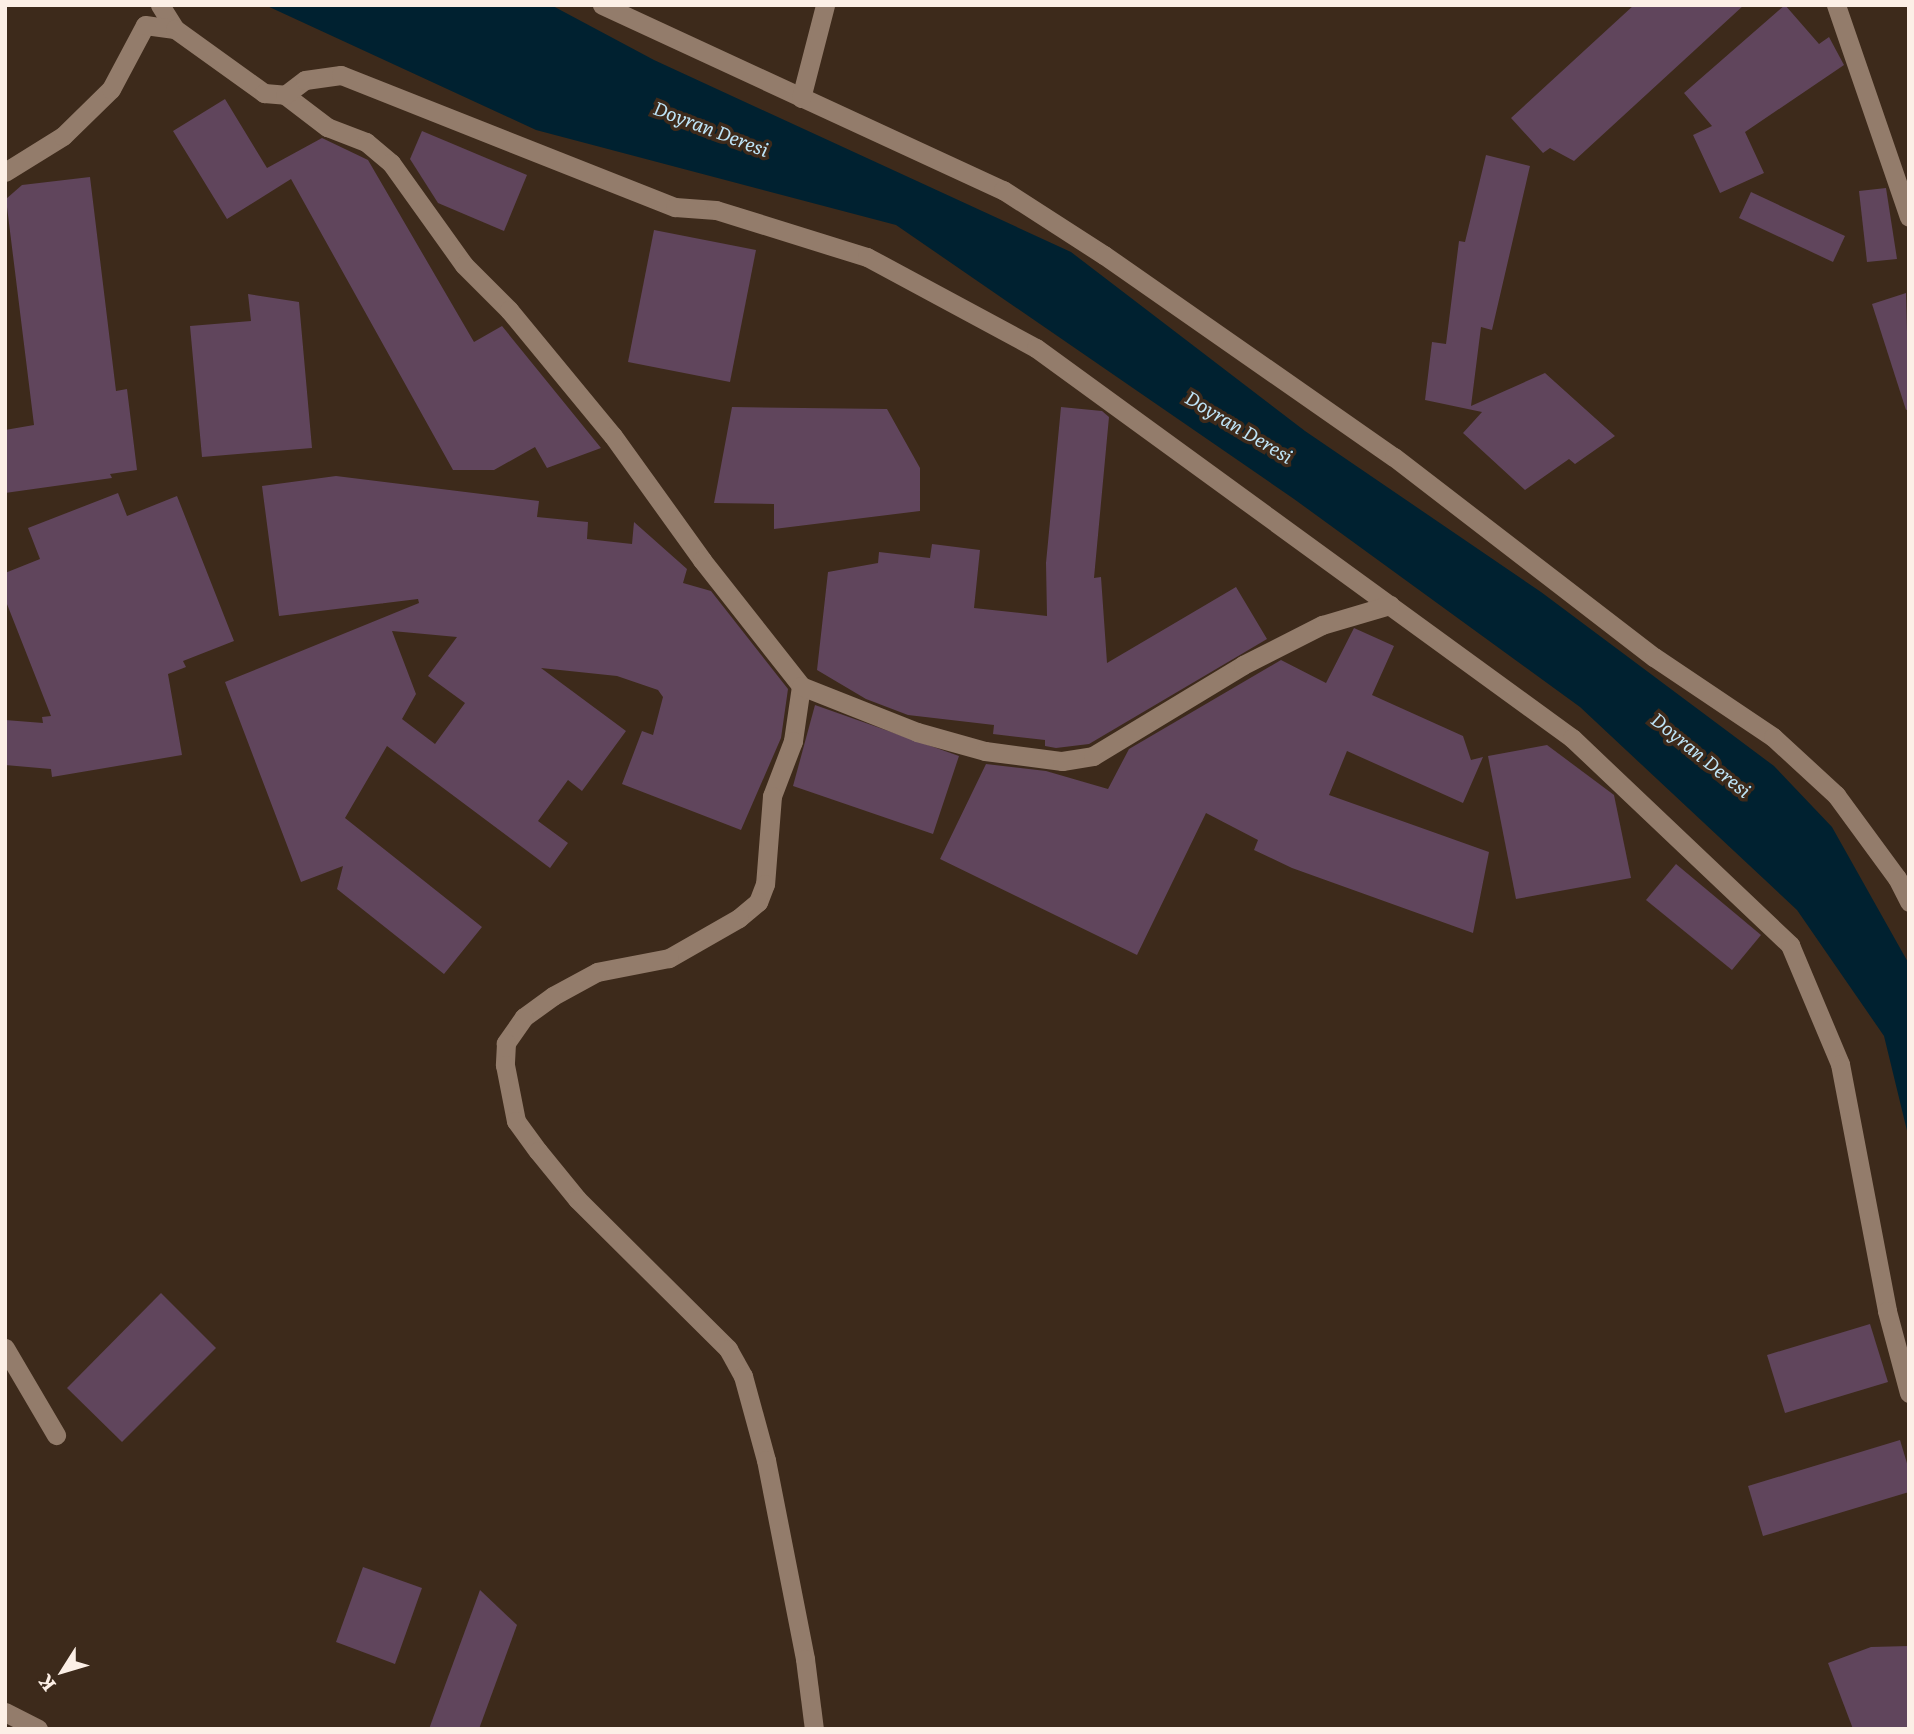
<!DOCTYPE html>
<html>
<head>
<meta charset="utf-8">
<style>
  body { margin:0 }
  #map { position:relative; width:1914px; height:1734px; overflow:hidden; background:#3d2a1b; font-family:Literata,serif }
  div>[style] { position:absolute }
  .water>* { inset:0; background:#002130 }
  .building>* { inset:0; background:#60455c }
  .minor>* { height:19px; margin:-9.5px; padding:0 9.5px; transform-origin:9.5px; border-radius:9.5px; background:#937c6b }
  span { translate:-50% -50%; white-space:nowrap; text-align:center; line-height:1.15; -webkit-text-stroke:7px #3d2a1b; paint-order:stroke }
  .water-label { font-size:19px; color:#bee4f7; font-style:italic }
  .frame { position:absolute; inset:0; border:7px solid #fcefe6; pointer-events:none }
  .north { position:absolute; left:28px; top:1636px; width:70px; height:70px; -webkit-text-stroke:5px #3d2a1b; paint-order:stroke; rotate:233deg; font-size:19px; font-weight:700; line-height:28px; text-align:center; color:#fcefe6 }
  .north::after { content:''; display:block; margin:auto; width:24px; height:32px; background:#fcefe6; clip-path:polygon(50% 0,100% 100%,50% 72%,0 100%) }
</style>
</head>
<body>
<div id="map">
  <div class="water">
    <i style="clip-path:polygon(265px 5px,551px 5px,654px 60px,1071px 252px,1305px 431px,1541px 592px,1774px 766px,1832px 827px,1909px 964px,1909px 1139px,1884px 1036px,1797px 910px,1580px 707px,1294px 499px,896px 225px,536px 130px)"></i>
  </div>
  <div class="building">
    <i style="clip-path:polygon(1634px 5px,1744px 5px,1574px 161px,1550px 148px,1543px 153px,1511px 118px)"></i>
    <i style="clip-path:polygon(1785px 5px,1819px 44px,1829px 37px,1844px 65px,1745px 132px,1764px 173px,1720px 193px,1693px 135px,1712px 126px,1684px 93px)"></i>
    <i style="clip-path:polygon(225px 99px,267px 168px,322px 138px,368px 160px,474px 342px,502px 326px,601px 448px,547px 468px,535px 447px,494px 470px,453px 470px,291px 179px,227px 219px,173px 131px)"></i>
    <i style="clip-path:polygon(422px 131px,527px 175px,504px 231px,438px 203px,410px 159px)"></i>
    <i style="clip-path:polygon(1486px 155px,1530px 166px,1492px 330px,1481px 327px,1471px 406px,1545px 373px,1615px 436px,1575px 464px,1569px 459px,1525px 490px,1463px 433px,1482px 412px,1425px 400px,1432px 342px,1446px 344px,1459px 241px,1465px 242px)"></i>
    <i style="clip-path:polygon(90px 177px,116px 391px,127px 389px,137px 470px,110px 474px,112px 478px,5px 493px,5px 430px,34px 425px,6px 199px,22px 185px)"></i>
    <i style="clip-path:polygon(1886px 188px,1897px 259px,1867px 262px,1859px 191px)"></i>
    <i style="clip-path:polygon(1751px 192px,1845px 236px,1833px 262px,1739px 218px)"></i>
    <i style="clip-path:polygon(654px 230px,756px 250px,730px 382px,628px 362px)"></i>
    <i style="clip-path:polygon(1906px 293px,1909px 409px,1906px 410px,1872px 304px)"></i>
    <i style="clip-path:polygon(248px 294px,299px 302px,312px 448px,202px 457px,190px 326px,251px 321px)"></i>
    <i style="clip-path:polygon(732px 407px,887px 409px,920px 468px,920px 511px,774px 529px,774px 504px,714px 503px)"></i>
    <i style="clip-path:polygon(1061px 407px,1102px 411px,1109px 417px,1094px 578px,1101px 577px,1107px 663px,1236px 587px,1267px 639px,1089px 744px,1056px 748px,1045px 746px,1045px 740px,993px 734px,994px 725px,908px 715px,866px 699px,817px 670px,828px 572px,878px 563px,879px 552px,930px 558px,932px 544px,980px 550px,974px 608px,1047px 616px,1046px 563px)"></i>
    <i style="clip-path:polygon(evenodd,336px 476px,539px 501px,537px 517px,588px 522px,587px 539px,632px 544px,634px 522px,687px 569px,683px 583px,711px 591px,788px 689px,781px 738px,741px 830px,622px 784px,642px 731px,653px 735px,663px 697px,658px 690px,617px 676px,541px 668px,626px 731px,582px 791px,568px 780px,538px 821px,568px 843px,550px 868px,387px 746px,345px 818px,482px 927px,444px 974px,337px 889px,343px 866px,301px 882px,225px 682px,419px 603px,418px 599px,279px 616px,262px 486px,336px 476px,392px 631px,457px 637px,428px 676px,465px 703px,435px 744px,402px 719px,416px 694px,392px 631px)"></i>
    <i style="clip-path:polygon(118px 493px,127px 516px,177px 496px,234px 641px,183px 661px,186px 667px,168px 674px,182px 755px,52px 777px,51px 769px,5px 765px,5px 720px,43px 723px,42px 717px,51px 716px,5px 599px,5px 573px,40px 559px,28px 528px)"></i>
    <i style="clip-path:polygon(1354px 628px,1394px 646px,1372px 695px,1463px 736px,1471px 760px,1483px 757px,1463px 803px,1347px 751px,1329px 795px,1489px 852px,1473px 933px,1292px 868px,1254px 850px,1258px 840px,1206px 813px,1137px 955px,940px 859px,986px 764px,1046px 771px,1108px 789px,1129px 749px,1281px 660px,1326px 683px)"></i>
    <i style="clip-path:polygon(815px 705px,959px 756px,933px 834px,793px 786px)"></i>
    <i style="clip-path:polygon(1547px 745px,1614px 795px,1631px 878px,1516px 899px,1488px 756px)"></i>
    <i style="clip-path:polygon(1676px 864px,1761px 935px,1732px 970px,1646px 900px)"></i>
    <i style="clip-path:polygon(161px 1293px,216px 1348px,122px 1442px,67px 1388px)"></i>
    <i style="clip-path:polygon(1870px 1324px,1888px 1382px,1785px 1413px,1767px 1355px)"></i>
    <i style="clip-path:polygon(1900px 1440px,1909px 1470px,1909px 1492px,1763px 1536px,1748px 1486px)"></i>
    <i style="clip-path:polygon(363px 1567px,422px 1588px,395px 1664px,336px 1642px)"></i>
    <i style="clip-path:polygon(480px 1590px,517px 1625px,479px 1729px,429px 1729px)"></i>
    <i style="clip-path:polygon(1909px 1646px,1909px 1729px,1853px 1729px,1828px 1663px,1871px 1647px)"></i>
  </div>
  <div class="minor">
    <i style="left:160px;top:5px;width:28px;rotate:58deg"></i>
    <i style="left:602px;top:5px;width:442px;rotate:24.8deg"></i>
    <i style="left:1003px;top:190px;width:120px;rotate:32.8deg"></i>
    <i style="left:1104px;top:255px;width:353px;rotate:34.9deg"></i>
    <i style="left:1394px;top:457px;width:328px;rotate:37.6deg"></i>
    <i style="left:1654px;top:657px;width:143px;rotate:33.9deg"></i>
    <i style="left:1773px;top:737px;width:86px;rotate:42.6deg"></i>
    <i style="left:1836px;top:795px;width:103px;rotate:53.7deg"></i>
    <i style="left:1897px;top:878px;width:27px;rotate:63deg"></i>
    <i style="left:1836px;top:5px;width:224px;rotate:71deg"></i>
    <i style="left:285px;top:95px;width:53px;rotate:37.3deg"></i>
    <i style="left:327px;top:127px;width:42px;rotate:21deg"></i>
    <i style="left:366px;top:142px;width:33px;rotate:40deg"></i>
    <i style="left:391px;top:163px;width:125px;rotate:54.4deg"></i>
    <i style="left:464px;top:265px;width:64px;rotate:45deg"></i>
    <i style="left:509px;top:310px;width:163px;rotate:50.5deg"></i>
    <i style="left:613px;top:436px;width:153px;rotate:54.3deg"></i>
    <i style="left:702px;top:560px;width:160px;rotate:51.8deg"></i>
    <i style="left:801px;top:686px;width:56px;rotate:98.3deg"></i>
    <i style="left:793px;top:741px;width:59px;rotate:110.9deg"></i>
    <i style="left:772px;top:796px;width:88px;rotate:94.5deg"></i>
    <i style="left:765px;top:884px;width:19px;rotate:111deg"></i>
    <i style="left:758px;top:902px;width:25px;rotate:140deg"></i>
    <i style="left:739px;top:918px;width:81px;rotate:150.3deg"></i>
    <i style="left:669px;top:958px;width:73px;rotate:169deg"></i>
    <i style="left:597px;top:972px;width:50px;rotate:151.4deg"></i>
    <i style="left:553px;top:996px;width:36px;rotate:144deg"></i>
    <i style="left:524px;top:1017px;width:32px;rotate:125deg"></i>
    <i style="left:506px;top:1043px;width:22px;rotate:93deg"></i>
    <i style="left:505px;top:1065px;width:57px;rotate:78.9deg"></i>
    <i style="left:516px;top:1121px;width:37px;rotate:54deg"></i>
    <i style="left:538px;top:1151px;width:62px;rotate:50.9deg"></i>
    <i style="left:577px;top:1199px;width:213px;rotate:44.8deg"></i>
    <i style="left:728px;top:1349px;width:31px;rotate:61deg"></i>
    <i style="left:743px;top:1376px;width:87px;rotate:74.7deg"></i>
    <i style="left:766px;top:1460px;width:203px;rotate:78.9deg"></i>
    <i style="left:805px;top:1659px;width:71px;rotate:82.7deg"></i>
    <i style="left:801px;top:98px;width:96px;rotate:-75.5deg"></i>
    <i style="left:5px;top:172px;width:68px;rotate:-31.8deg"></i>
    <i style="left:63px;top:136px;width:67px;rotate:-44.4deg"></i>
    <i style="left:111px;top:89px;width:72px;rotate:-62deg"></i>
    <i style="left:145px;top:25px;width:30px;rotate:8deg"></i>
    <i style="left:175px;top:29px;width:110px;rotate:35.7deg"></i>
    <i style="left:264px;top:93px;width:21px;rotate:5deg"></i>
    <i style="left:285px;top:95px;width:25px;rotate:-37deg"></i>
    <i style="left:305px;top:80px;width:36px;rotate:-8deg"></i>
    <i style="left:341px;top:75px;width:359px;rotate:21.6deg"></i>
    <i style="left:675px;top:207px;width:41px;rotate:4.2deg"></i>
    <i style="left:716px;top:210px;width:158px;rotate:17.3deg"></i>
    <i style="left:867px;top:257px;width:192px;rotate:28.3deg"></i>
    <i style="left:1036px;top:348px;width:663px;rotate:36.04deg"></i>
    <i style="left:1572px;top:738px;width:301px;rotate:43.5deg"></i>
    <i style="left:1790px;top:945px;width:129px;rotate:67.2deg"></i>
    <i style="left:1840px;top:1064px;width:251px;rotate:79.2deg"></i>
    <i style="left:1887px;top:1311px;width:85px;rotate:75deg"></i>
    <i style="left:801px;top:686px;width:125px;rotate:21.6deg"></i>
    <i style="left:917px;top:732px;width:71px;rotate:15.6deg"></i>
    <i style="left:985px;top:751px;width:78px;rotate:7.4deg"></i>
    <i style="left:1062px;top:761px;width:31px;rotate:-9deg"></i>
    <i style="left:1093px;top:756px;width:175px;rotate:-31.2deg"></i>
    <i style="left:1243px;top:665px;width:89px;rotate:-26.9deg"></i>
    <i style="left:1322px;top:625px;width:71px;rotate:-16.4deg"></i>
    <i style="left:5px;top:1348px;width:101px;rotate:59.6deg"></i>
    <i style="left:5px;top:1712px;width:37px;rotate:27deg"></i>
  </div>
  <div class="water-label">
    <span style="left:711px;top:129px;rotate:21deg">Doyran Deresi</span>
    <span style="left:1239px;top:427px;rotate:31deg">Doyran Deresi</span>
    <span style="left:1701px;top:755px;rotate:39deg">Doyran Deresi</span>
  </div>
  <div class="frame"></div>
  <div class="north">K</div>
</div>
</body>
</html>
